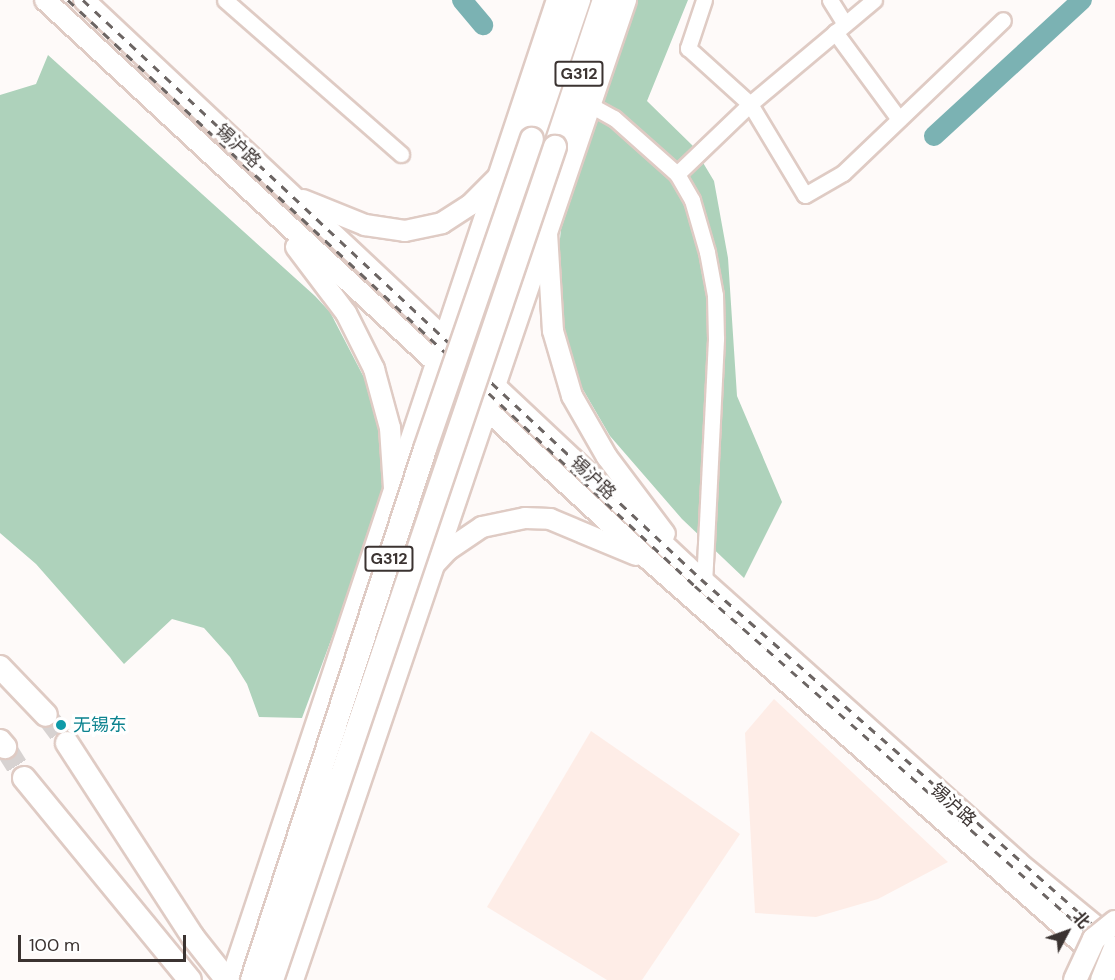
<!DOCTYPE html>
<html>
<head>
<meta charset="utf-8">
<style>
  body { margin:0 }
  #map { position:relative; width:1115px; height:980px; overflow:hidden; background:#fefaf9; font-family:"DM Sans","Noto Sans SC",sans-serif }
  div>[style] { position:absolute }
  .built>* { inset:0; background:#feede7 }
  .green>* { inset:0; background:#aed2bb }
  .river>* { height:20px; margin:-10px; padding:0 10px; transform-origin:10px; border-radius:10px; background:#7bb2b3 }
  .highway-tunnel>* { height:22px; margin-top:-11px; transform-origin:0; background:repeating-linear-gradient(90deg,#d7d2d1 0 22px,transparent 0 33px) }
  .roads { filter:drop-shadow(2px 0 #dfcbc4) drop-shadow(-2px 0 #dfcbc4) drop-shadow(0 2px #dfcbc4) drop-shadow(0 -2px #dfcbc4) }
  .minor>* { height:15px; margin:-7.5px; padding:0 7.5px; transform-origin:7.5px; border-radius:7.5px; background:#fff }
  .major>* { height:20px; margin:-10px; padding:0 10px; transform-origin:10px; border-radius:10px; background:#fff }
  .highway>* { height:22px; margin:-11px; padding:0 11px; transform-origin:11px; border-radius:11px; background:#fff }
  .rail>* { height:3px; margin-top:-1.5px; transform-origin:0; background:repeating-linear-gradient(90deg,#6c6563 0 8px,transparent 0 16px) }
  .bridges { filter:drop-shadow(2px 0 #dfcbc4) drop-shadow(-2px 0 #dfcbc4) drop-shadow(0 2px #dfcbc4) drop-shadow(0 -2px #dfcbc4) }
  .highway-bridge>* { height:22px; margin:-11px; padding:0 11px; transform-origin:11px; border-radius:11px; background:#fff }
  .dots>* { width:16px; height:16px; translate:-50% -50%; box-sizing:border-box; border:3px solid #fff; border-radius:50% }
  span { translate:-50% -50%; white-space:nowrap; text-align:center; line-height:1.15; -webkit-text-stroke:6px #fff; paint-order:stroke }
  .shield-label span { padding:2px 4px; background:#fff; border:2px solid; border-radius:4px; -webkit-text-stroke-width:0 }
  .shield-label { font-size:16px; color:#3b3331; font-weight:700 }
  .street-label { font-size:18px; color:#3b3331 }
  .culture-label { font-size:18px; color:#0d838f }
  .left { translate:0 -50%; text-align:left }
  .north { position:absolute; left:1037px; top:902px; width:60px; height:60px; -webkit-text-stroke:4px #fff; paint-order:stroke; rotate:49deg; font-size:16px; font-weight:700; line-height:24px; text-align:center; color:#3b3331 }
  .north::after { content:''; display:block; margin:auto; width:21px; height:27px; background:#3b3331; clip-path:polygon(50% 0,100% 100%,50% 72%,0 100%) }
  .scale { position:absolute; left:18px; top:935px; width:168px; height:27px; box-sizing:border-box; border:3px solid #3b3331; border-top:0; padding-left:8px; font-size:18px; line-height:21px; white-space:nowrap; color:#3b3331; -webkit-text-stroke:4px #fff; paint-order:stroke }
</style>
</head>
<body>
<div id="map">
  <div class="built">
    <i style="clip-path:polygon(774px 699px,948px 862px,878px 899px,816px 917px,755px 913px,745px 733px)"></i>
    <i style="clip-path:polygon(591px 731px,740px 834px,642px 980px,607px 980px,487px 907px)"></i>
  </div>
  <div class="green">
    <i style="clip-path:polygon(638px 0,688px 0,647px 101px,693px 146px,714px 181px,728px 258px,737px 396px,782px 502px,744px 578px,682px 519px,610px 436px,578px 381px,562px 326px,556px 277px,561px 229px)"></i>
    <i style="clip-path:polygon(48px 55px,315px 296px,330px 312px,371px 391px,384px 450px,385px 495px,302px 718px,259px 717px,247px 684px,230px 657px,204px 628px,172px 619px,124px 664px,36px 564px,0 533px,0 95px,36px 84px)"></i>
  </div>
  <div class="river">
    <i style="left:462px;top:0;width:33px;rotate:50deg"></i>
    <i style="left:934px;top:136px;width:201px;rotate:-42.6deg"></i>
  </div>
  <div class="highway-tunnel">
    <i style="left:46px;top:715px;width:35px;rotate:53deg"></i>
    <i style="left:5px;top:747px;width:36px;rotate:58deg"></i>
  </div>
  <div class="roads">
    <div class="minor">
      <i style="left:225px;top:0;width:234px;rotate:41.2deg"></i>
      <i style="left:704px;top:0;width:51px;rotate:108.4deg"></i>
      <i style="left:688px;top:48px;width:84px;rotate:42.1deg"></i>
      <i style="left:750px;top:104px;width:106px;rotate:58.9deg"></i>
      <i style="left:805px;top:195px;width:44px;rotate:-30.1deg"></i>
      <i style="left:843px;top:173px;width:221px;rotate:-43.7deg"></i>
      <i style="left:830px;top:0;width:28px;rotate:58deg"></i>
      <i style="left:835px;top:32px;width:108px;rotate:53.7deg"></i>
      <i style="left:592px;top:106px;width:25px;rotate:29deg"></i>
      <i style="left:614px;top:118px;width:84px;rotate:41.6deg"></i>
      <i style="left:677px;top:174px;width:30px;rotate:60deg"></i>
      <i style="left:692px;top:200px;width:54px;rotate:73.9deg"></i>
      <i style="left:707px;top:252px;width:44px;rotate:79.5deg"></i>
      <i style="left:715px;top:295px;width:44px;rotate:88.7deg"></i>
      <i style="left:716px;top:339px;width:242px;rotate:92.8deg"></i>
      <i style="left:677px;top:174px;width:101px;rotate:-43.8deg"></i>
      <i style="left:750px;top:104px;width:162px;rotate:-40deg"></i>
    </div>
    <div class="major">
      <i style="left:45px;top:0;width:822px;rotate:42.83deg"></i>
      <i style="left:648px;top:559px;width:604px;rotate:41.51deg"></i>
      <i style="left:84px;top:0;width:827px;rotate:43.19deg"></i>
      <i style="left:687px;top:566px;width:445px;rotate:41.8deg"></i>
      <i style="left:1019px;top:863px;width:123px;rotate:39.4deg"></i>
      <i style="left:303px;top:200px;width:67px;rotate:22deg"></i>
      <i style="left:365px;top:225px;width:40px;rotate:8.5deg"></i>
      <i style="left:405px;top:231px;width:38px;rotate:-12deg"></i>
      <i style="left:442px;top:223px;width:33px;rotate:-33deg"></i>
      <i style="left:470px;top:205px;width:44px;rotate:-45deg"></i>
      <i style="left:547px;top:233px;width:98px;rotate:86.5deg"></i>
      <i style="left:553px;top:331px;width:68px;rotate:73.7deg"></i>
      <i style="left:572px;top:396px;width:70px;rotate:60.2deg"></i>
      <i style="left:607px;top:457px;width:96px;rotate:53deg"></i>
      <i style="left:296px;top:247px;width:83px;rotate:52.9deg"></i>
      <i style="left:346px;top:313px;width:63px;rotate:63.4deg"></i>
      <i style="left:374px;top:369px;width:61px;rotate:74.8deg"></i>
      <i style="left:390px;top:428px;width:60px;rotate:86.2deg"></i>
      <i style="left:433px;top:566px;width:22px;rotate:-47deg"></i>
      <i style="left:448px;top:550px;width:41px;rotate:-34.1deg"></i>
      <i style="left:482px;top:527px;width:44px;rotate:-11.8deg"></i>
      <i style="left:525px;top:518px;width:25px;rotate:2deg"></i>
      <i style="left:550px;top:519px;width:93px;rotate:22.7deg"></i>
    </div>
    <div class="highway">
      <i style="left:532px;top:139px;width:147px;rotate:-71.3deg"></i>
      <i style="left:555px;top:147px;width:155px;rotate:-71.6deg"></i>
      <i style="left:0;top:667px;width:66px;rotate:46.2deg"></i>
      <i style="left:0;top:741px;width:8px;rotate:50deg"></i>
      <i style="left:67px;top:743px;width:231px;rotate:57deg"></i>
      <i style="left:193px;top:937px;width:55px;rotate:51.7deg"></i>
      <i style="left:24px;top:778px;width:261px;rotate:50.6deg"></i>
      <i style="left:232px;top:980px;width:1033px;rotate:-71.6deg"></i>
      <i style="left:292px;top:980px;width:1035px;rotate:-71.23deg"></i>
    </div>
  </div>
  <div class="rail">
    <i style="left:68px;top:0;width:858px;rotate:43.06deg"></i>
    <i style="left:695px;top:586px;width:560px;rotate:41.46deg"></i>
    <i style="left:83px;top:0;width:847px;rotate:43.13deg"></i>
    <i style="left:701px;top:579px;width:552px;rotate:41.4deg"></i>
  </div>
  <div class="bridges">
    <div class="highway-bridge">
      <i style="left:252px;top:980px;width:558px;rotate:-71.95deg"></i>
      <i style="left:425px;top:449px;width:328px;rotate:-71deg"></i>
      <i style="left:272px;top:980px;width:880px;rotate:-71.24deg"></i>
      <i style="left:1075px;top:980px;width:45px;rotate:-65.1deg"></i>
      <i style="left:1094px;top:939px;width:27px;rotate:-39deg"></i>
      <i style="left:1102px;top:980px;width:35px;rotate:-68deg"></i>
    </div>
  </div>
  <div class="dots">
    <i style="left:61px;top:725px;background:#0f9aa8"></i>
  </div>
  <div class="shield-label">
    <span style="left:579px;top:74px">G312</span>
    <span style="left:389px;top:559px">G312</span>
  </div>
  <div class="street-label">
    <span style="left:238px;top:146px;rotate:43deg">锡沪路</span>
    <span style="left:593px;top:478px;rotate:43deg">锡沪路</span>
    <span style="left:953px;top:805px;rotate:42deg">锡沪路</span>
  </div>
  <div class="culture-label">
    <span class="left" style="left:73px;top:725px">无锡东</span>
  </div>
  <div class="north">北</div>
  <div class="scale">100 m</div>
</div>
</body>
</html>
